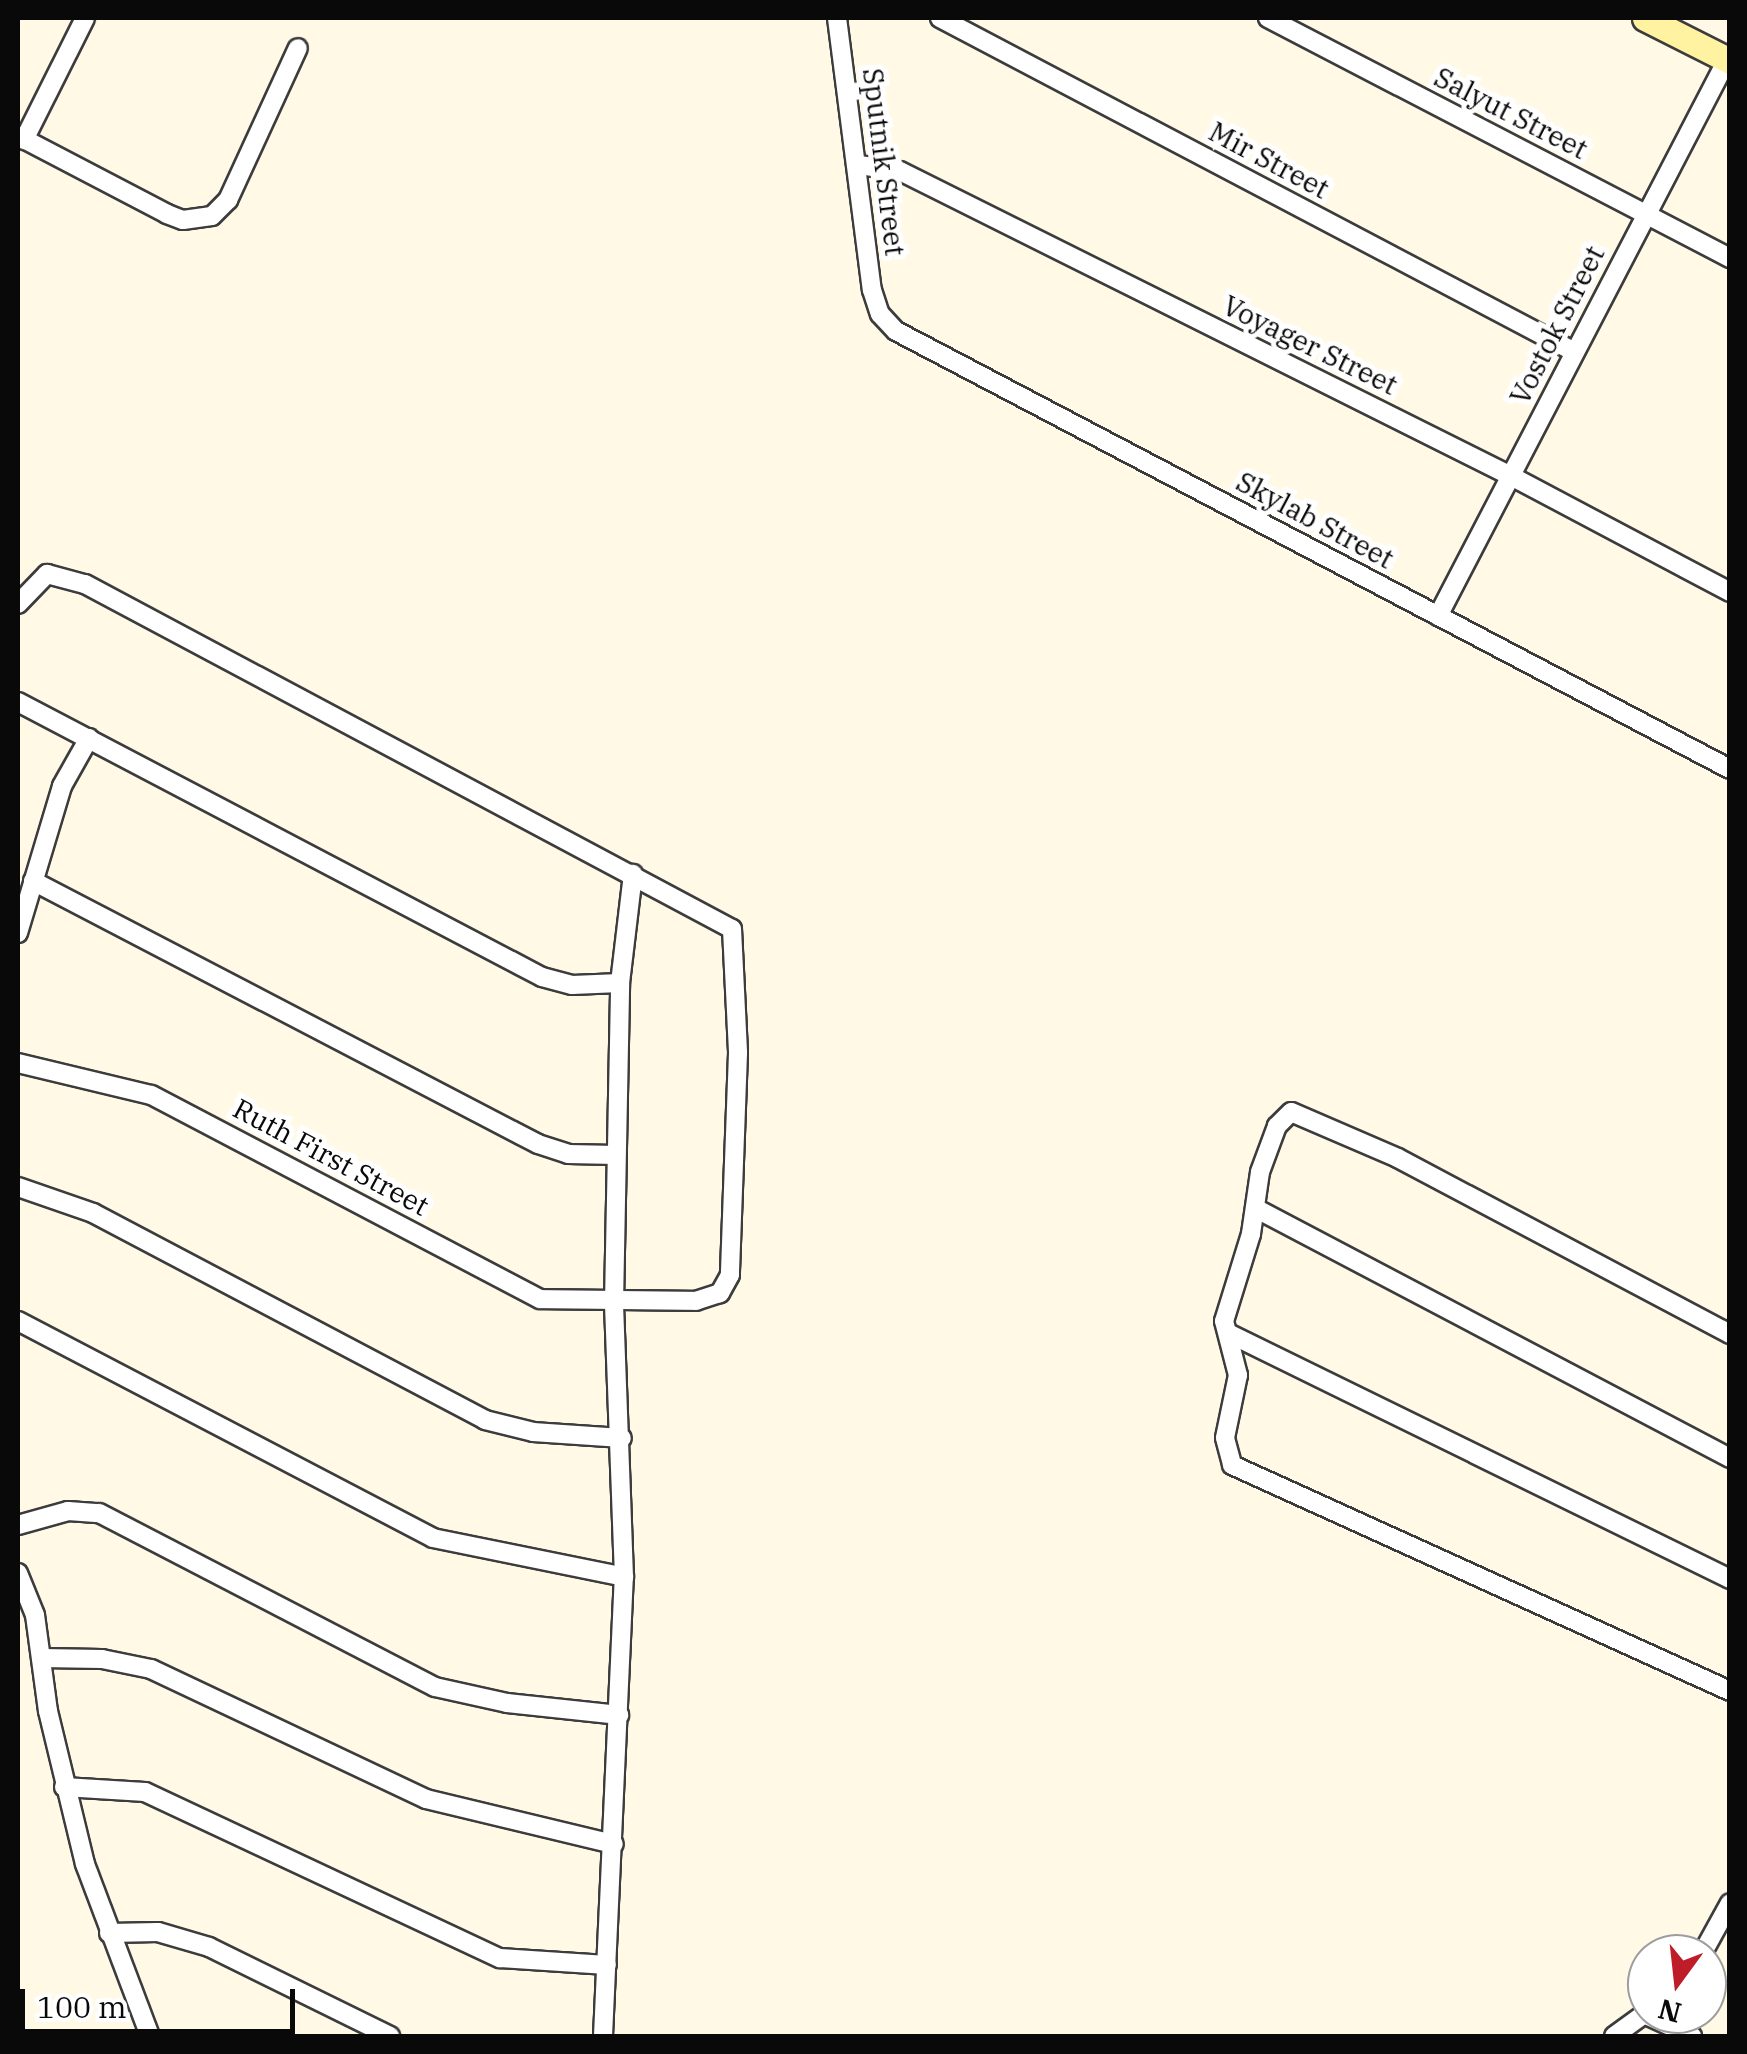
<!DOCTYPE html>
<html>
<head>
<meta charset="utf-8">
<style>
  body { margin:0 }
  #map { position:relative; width:1747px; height:2054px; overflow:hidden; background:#fff9e6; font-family:"IBM Plex Serif",serif }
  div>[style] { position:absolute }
  .roads { filter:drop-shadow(2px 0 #3c3c3c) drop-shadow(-2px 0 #3c3c3c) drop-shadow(0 2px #3c3c3c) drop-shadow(0 -2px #3c3c3c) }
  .street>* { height:18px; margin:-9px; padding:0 9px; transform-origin:9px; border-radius:9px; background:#fff }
  .secondary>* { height:25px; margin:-12.5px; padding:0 12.5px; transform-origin:12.5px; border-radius:12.5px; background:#fff2a1 }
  span { translate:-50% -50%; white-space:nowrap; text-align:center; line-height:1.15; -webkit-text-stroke:10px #fff; paint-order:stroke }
  .street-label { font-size:28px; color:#090909 }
  .frame { position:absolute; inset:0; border:20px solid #090909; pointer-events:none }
  .north { position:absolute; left:1627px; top:1934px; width:100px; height:100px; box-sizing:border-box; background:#fff; border:2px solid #9d9d9d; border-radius:50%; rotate:195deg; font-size:28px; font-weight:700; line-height:40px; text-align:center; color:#090909 }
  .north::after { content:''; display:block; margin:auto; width:35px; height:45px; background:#bf1c29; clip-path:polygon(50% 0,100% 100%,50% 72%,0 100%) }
  .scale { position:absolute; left:20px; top:1989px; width:275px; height:45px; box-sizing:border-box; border:5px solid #090909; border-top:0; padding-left:12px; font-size:30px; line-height:35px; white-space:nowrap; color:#090909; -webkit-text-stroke:8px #fff; paint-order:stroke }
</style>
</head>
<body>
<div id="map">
  <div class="roads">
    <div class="street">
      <i style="left:837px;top:18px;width:274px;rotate:82.7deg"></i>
      <i style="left:872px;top:290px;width:25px;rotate:72deg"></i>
      <i style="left:880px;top:314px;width:23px;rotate:47deg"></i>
      <i style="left:896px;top:331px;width:942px;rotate:27.71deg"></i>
      <i style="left:940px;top:18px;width:715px;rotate:27.75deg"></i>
      <i style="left:1268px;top:18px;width:521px;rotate:27.45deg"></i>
      <i style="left:18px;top:136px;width:168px;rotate:27.6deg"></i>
      <i style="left:167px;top:214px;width:17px;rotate:21deg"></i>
      <i style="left:183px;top:220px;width:29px;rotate:-8deg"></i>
      <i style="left:212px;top:216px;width:23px;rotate:-45deg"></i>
      <i style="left:228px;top:200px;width:167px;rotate:-65.3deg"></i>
      <i style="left:24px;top:140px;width:136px;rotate:-63.4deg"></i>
      <i style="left:859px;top:165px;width:41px;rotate:8.3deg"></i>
      <i style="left:900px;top:171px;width:683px;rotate:26.53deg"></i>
      <i style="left:1511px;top:476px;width:248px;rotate:27.9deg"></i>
      <i style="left:18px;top:604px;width:42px;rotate:-46deg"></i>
      <i style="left:47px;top:574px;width:39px;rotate:15deg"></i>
      <i style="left:85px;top:584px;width:733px;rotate:28.07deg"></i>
      <i style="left:732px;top:929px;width:124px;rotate:87.2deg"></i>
      <i style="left:738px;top:1053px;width:222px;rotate:92.1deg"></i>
      <i style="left:730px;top:1275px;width:21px;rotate:119deg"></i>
      <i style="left:720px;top:1293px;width:25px;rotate:162deg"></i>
      <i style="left:696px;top:1301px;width:156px;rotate:-179.3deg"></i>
      <i style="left:540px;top:1299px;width:439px;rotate:-152.3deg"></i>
      <i style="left:151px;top:1095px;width:137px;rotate:-166.5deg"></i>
      <i style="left:1438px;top:616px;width:627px;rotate:-62.54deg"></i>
      <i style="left:18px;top:702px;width:592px;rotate:27.69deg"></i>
      <i style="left:542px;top:977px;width:31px;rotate:15deg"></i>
      <i style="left:572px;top:985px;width:48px;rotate:-2.4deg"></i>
      <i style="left:33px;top:881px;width:569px;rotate:27.51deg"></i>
      <i style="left:538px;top:1144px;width:32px;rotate:18deg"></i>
      <i style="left:568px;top:1154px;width:48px;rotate:1.2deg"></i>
      <i style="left:18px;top:933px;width:153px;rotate:-73.3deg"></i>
      <i style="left:62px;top:786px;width:55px;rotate:-60.6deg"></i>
      <i style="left:18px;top:1187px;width:79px;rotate:19.1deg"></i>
      <i style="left:93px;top:1213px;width:443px;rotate:27.8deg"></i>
      <i style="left:485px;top:1420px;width:49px;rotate:14deg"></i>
      <i style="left:533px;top:1432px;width:89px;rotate:3.9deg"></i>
      <i style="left:1255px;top:1208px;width:537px;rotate:27.76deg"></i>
      <i style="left:18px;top:1321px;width:468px;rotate:27.6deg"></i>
      <i style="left:433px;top:1538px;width:195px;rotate:11.5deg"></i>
      <i style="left:1228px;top:1333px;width:559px;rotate:26.11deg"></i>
      <i style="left:1730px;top:1334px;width:376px;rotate:-152.1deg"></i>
      <i style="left:1398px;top:1158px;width:116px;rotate:-156.7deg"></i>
      <i style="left:1291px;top:1112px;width:20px;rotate:135deg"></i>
      <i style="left:1277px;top:1126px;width:49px;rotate:110.3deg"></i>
      <i style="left:1260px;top:1172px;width:63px;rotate:98.3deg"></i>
      <i style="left:1251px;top:1234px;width:91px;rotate:107.2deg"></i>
      <i style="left:1224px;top:1321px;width:56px;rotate:75.5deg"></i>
      <i style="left:1238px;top:1375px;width:64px;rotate:101.7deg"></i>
      <i style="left:1225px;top:1438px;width:28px;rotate:75deg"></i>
      <i style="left:1232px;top:1465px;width:547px;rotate:24.41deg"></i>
      <i style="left:18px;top:1525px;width:52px;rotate:-15.6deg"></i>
      <i style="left:68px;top:1511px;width:31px;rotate:4deg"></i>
      <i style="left:99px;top:1513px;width:378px;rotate:27.4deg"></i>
      <i style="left:435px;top:1687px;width:74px;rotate:12.5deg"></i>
      <i style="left:507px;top:1703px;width:113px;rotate:6.1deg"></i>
      <i style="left:18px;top:1573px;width:45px;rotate:68deg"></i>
      <i style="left:35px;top:1615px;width:97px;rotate:82.3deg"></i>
      <i style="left:48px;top:1711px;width:157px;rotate:76.4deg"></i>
      <i style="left:85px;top:1864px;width:184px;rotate:69.3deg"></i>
      <i style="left:41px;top:1658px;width:61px;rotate:0.9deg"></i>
      <i style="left:102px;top:1659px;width:50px;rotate:11.5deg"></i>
      <i style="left:151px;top:1669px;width:304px;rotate:25.3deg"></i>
      <i style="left:426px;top:1799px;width:193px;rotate:13.5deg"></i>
      <i style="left:64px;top:1787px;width:81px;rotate:3.5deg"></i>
      <i style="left:145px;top:1792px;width:392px;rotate:25.1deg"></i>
      <i style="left:500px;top:1958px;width:107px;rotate:3.7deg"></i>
      <i style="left:109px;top:1933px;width:49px;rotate:-1.2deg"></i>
      <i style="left:158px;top:1932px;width:53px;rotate:16.4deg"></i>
      <i style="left:209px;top:1947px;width:202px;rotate:26.2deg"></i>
      <i style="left:1702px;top:1954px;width:58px;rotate:-61.2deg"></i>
      <i style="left:603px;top:2036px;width:459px;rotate:-87.4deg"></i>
      <i style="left:624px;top:1577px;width:273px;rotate:-92.1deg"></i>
      <i style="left:614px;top:1304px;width:321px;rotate:-88.9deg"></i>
      <i style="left:620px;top:983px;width:110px;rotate:-83.2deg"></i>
      <i style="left:1614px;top:2036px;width:37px;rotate:-36deg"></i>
      <i style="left:1644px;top:2014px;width:53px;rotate:24.6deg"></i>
    </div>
    <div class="secondary">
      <i style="left:1645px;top:18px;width:95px;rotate:26.8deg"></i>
    </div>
  </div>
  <div class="street-label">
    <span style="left:1511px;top:113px;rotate:27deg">Salyut Street</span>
    <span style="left:1269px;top:160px;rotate:28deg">Mir Street</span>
    <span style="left:884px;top:162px;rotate:83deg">Sputnik Street</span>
    <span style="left:1557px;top:325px;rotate:-63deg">Vostok Street</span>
    <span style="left:1310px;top:345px;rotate:26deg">Voyager Street</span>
    <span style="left:1315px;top:520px;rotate:28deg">Skylab Street</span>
    <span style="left:331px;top:1157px;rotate:28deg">Ruth First Street</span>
  </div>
  <div class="frame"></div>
  <div class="north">N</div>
  <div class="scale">100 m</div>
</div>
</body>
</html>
